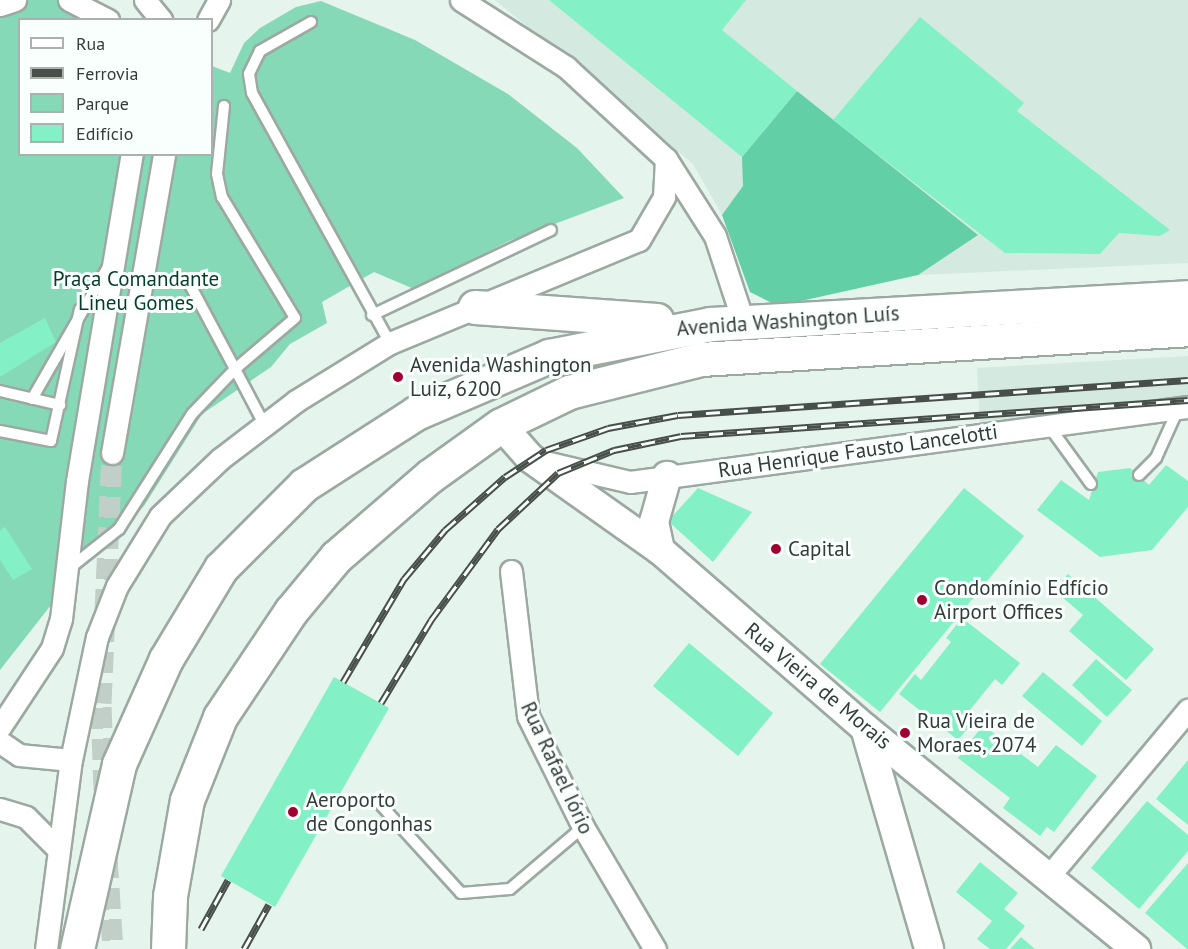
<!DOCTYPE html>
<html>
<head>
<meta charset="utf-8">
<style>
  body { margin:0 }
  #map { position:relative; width:1188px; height:949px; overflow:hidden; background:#e5f4ed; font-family:"PT Sans",sans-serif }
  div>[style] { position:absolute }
  .built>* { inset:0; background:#d4eae0 }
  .green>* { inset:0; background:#86d9b6 }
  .forest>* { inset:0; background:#62cfa6 }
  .building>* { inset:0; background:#84f0c5 }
  .street-tunnel>* { height:21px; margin-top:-10.5px; transform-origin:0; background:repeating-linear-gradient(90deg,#c2cfc9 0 21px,transparent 0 31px) }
  .roads { filter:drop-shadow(2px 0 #9ca9a3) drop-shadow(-2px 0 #9ca9a3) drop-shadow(0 2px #9ca9a3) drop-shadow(0 -2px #9ca9a3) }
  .lane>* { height:10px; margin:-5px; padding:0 5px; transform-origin:5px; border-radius:5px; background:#fff }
  .street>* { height:21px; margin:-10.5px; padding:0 10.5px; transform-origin:10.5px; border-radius:10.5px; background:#fff }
  .secondary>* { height:28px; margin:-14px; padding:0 14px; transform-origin:14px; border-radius:14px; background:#fff }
  .highway>* { height:33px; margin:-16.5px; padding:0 16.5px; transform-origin:16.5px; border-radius:16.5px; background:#fff }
  .rail>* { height:7px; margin-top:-3.5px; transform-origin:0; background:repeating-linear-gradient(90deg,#f9fffc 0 14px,#484f4b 0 28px); box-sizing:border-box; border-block:2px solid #484f4b }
  .dots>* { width:16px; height:16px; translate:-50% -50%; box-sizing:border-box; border:3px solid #f9fffc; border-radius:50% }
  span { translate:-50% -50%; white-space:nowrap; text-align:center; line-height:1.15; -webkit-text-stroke:6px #f9fffc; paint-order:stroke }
  .park-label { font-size:21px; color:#093b2b }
  .street-label { font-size:21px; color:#353b38 }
  .poi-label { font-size:21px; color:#353b38 }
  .left { translate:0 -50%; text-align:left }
  .legend { position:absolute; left:18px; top:18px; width:195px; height:138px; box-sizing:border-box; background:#f9fffc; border:2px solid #abb1ae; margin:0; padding:8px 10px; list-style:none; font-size:18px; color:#353b38 }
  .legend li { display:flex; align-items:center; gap:12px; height:30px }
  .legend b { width:30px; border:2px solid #abb1ae }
</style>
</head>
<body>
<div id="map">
  <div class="built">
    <i style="clip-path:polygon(495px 0,1188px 0,1188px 263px,918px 275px,778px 306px,750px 292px,722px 215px,693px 164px)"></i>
    <i style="clip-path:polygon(1188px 356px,1188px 415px,980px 427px,977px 368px)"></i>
  </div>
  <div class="green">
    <i style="clip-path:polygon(0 0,79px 0,112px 19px,20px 20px,20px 154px,212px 154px,212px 66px,230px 73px,244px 43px,260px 28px,296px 7px,321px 1px,415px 40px,508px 94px,577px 148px,624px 198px,509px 241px,414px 289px,374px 272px,322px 302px,327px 323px,290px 344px,271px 367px,202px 414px,144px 506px,73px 577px,0 670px)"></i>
  </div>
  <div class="forest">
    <i style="clip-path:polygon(797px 91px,978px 235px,918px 275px,778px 306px,750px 292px,722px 215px,743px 186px,742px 157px)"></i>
  </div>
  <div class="building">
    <i style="clip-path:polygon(549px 0,746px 0,722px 30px,797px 91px,742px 157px)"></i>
    <i style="clip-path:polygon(920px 17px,1024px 103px,1017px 111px,1170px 230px,1160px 236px,1119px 233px,1100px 254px,1005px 253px,833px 120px)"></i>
    <i style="clip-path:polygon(45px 318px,56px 342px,0 377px,0 343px)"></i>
    <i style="clip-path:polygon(1166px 465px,1188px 481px,1188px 507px,1152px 550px,1100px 557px,1037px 510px,1061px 480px,1089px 500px,1098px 472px,1130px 468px,1149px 485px)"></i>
    <i style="clip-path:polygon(698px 488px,752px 512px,713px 562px,668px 521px)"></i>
    <i style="clip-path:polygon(964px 488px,1024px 536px,880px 712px,820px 664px)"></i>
    <i style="clip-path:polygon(5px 527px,32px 569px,13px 580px,0 560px,0 530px)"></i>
    <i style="clip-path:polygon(1068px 574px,1154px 649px,1126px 680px,1069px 631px,1083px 615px,1054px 590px)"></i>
    <i style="clip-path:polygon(962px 618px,1020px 663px,1002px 685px,995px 679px,965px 716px,973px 722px,958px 740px,899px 694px,915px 674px,921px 680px,951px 642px,946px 638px)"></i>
    <i style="clip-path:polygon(689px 643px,773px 713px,738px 756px,653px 686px)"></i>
    <i style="clip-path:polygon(1096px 659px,1132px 690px,1107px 717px,1072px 685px)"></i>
    <i style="clip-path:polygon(1043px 672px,1102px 721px,1082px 746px,1022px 696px)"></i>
    <i style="clip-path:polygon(334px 677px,389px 708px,275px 907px,221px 876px)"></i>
    <i style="clip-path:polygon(983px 725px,1038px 767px,1056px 745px,1097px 776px,1054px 832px,1047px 827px,1040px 836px,1003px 808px,1010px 798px,958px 758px)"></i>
    <i style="clip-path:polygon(1188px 760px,1188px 825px,1156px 799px)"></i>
    <i style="clip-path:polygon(1147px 801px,1188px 835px,1188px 851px,1139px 909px,1091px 868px)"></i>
    <i style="clip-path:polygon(980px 862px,1018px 893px,1004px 909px,1025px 926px,1006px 949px,990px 949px,977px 939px,992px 921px,956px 892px)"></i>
    <i style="clip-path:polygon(1188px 863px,1188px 949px,1187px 949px,1145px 913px)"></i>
    <i style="clip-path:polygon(1021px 937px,1035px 949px,1010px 949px)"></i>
  </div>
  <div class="street-tunnel">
    <i style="left:104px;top:790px;width:87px;rotate:-92deg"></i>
    <i style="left:101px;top:703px;width:250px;rotate:-87.5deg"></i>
    <i style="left:107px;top:857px;width:92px;rotate:86.3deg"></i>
  </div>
  <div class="roads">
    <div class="lane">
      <i style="left:311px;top:22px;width:59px;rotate:150.4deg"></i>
      <i style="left:260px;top:51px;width:25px;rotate:116deg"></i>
      <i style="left:249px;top:74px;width:19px;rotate:81deg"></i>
      <i style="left:252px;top:93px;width:286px;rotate:61.1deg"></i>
      <i style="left:224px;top:106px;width:68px;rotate:95.9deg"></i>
      <i style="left:217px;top:174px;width:24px;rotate:78deg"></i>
      <i style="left:222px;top:197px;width:141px;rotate:58.9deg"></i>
      <i style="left:295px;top:318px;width:79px;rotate:139.6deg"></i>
      <i style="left:235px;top:369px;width:62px;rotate:62.2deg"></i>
      <i style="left:372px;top:315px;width:198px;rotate:-25.4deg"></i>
      <i style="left:0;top:391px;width:62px;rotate:13.1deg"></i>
      <i style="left:32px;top:399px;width:152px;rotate:-60.1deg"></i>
      <i style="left:1048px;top:425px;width:73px;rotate:53.9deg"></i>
      <i style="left:0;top:431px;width:52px;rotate:11.1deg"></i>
      <i style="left:51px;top:441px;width:135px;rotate:-77.6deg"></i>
      <i style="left:1139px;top:475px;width:24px;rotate:-45deg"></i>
      <i style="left:1156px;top:458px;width:56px;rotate:-65.7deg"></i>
      <i style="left:71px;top:567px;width:61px;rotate:-38.4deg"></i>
      <i style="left:119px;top:529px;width:136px;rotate:-57.6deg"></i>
      <i style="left:192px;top:414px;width:62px;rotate:-46.3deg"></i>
      <i style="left:235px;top:369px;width:102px;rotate:-118.1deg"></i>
      <i style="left:380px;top:804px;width:120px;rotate:47.7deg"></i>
      <i style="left:461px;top:893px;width:49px;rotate:-4.7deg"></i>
      <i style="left:510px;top:889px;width:96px;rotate:-40.3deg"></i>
    </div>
    <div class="street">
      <i style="left:69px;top:0;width:44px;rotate:27.1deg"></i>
      <i style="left:145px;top:0;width:26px;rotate:51deg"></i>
      <i style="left:461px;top:0;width:125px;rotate:32.5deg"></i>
      <i style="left:566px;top:67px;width:136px;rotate:42.6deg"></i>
      <i style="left:666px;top:159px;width:91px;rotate:57.5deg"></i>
      <i style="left:715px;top:236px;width:89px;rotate:71.8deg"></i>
      <i style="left:0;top:5px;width:16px;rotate:-18deg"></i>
      <i style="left:208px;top:20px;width:23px;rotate:-61deg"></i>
      <i style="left:112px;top:453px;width:303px;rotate:-80.1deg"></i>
      <i style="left:545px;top:462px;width:87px;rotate:13.2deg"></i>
      <i style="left:630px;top:482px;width:563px;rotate:-7.66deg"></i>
      <i style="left:511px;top:571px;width:146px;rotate:83.3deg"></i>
      <i style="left:528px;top:716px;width:124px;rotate:63.6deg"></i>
      <i style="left:583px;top:827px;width:142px;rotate:59.5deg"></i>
      <i style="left:0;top:727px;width:95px;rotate:-56.6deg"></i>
      <i style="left:52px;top:648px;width:30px;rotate:-73deg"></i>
      <i style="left:61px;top:619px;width:139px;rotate:-83.4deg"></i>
      <i style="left:77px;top:481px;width:332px;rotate:-80.5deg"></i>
      <i style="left:0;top:742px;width:23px;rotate:34deg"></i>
      <i style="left:19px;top:755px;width:52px;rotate:5.5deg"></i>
      <i style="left:71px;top:760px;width:126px;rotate:-78.1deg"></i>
      <i style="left:97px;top:637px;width:55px;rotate:-68.6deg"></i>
      <i style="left:117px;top:586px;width:82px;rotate:-58.4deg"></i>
      <i style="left:160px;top:516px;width:83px;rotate:-43.5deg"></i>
      <i style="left:220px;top:459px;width:96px;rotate:-37.3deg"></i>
      <i style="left:296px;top:401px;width:110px;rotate:-31.7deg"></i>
      <i style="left:390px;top:343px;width:269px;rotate:-22.5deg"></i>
      <i style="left:639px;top:240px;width:50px;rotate:-59.8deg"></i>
      <i style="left:664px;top:197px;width:38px;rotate:-87deg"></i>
      <i style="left:0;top:809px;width:27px;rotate:17deg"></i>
      <i style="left:26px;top:817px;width:45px;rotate:45deg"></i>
      <i style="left:1049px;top:876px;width:217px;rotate:-50.1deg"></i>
      <i style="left:46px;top:949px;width:191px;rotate:-82.5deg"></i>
    </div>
    <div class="secondary">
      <i style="left:501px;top:425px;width:44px;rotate:48.7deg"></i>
      <i style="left:530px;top:458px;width:159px;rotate:35.3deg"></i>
      <i style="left:660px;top:550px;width:271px;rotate:41deg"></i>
      <i style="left:865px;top:728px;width:350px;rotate:39.2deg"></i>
      <i style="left:660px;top:550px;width:29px;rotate:-102deg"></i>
      <i style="left:654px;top:522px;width:48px;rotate:-74.2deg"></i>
      <i style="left:865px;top:728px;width:230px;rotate:73.8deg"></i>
    </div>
    <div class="highway">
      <i style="left:475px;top:307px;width:182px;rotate:4.1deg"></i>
      <i style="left:77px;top:949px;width:190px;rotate:-77.2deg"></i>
      <i style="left:119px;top:764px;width:115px;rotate:-65.9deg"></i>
      <i style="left:166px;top:659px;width:106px;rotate:-58.9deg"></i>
      <i style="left:221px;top:568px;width:117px;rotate:-45deg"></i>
      <i style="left:304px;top:485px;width:133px;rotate:-32.7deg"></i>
      <i style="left:416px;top:413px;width:145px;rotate:-23.2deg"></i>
      <i style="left:549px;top:356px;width:164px;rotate:-11.2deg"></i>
      <i style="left:710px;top:324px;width:479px;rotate:-3.2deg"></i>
      <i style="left:168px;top:949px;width:53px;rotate:-87.8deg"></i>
      <i style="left:170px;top:896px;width:97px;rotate:-80deg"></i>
      <i style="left:187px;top:800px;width:89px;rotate:-68.3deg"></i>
      <i style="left:220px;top:717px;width:128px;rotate:-56.2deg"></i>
      <i style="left:291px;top:611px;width:70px;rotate:-50.2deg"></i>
      <i style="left:336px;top:557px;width:124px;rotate:-40.8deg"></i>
      <i style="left:430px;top:476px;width:87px;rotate:-35.7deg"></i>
      <i style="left:501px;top:425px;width:76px;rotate:-25.9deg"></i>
      <i style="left:569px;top:392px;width:136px;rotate:-14deg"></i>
      <i style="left:701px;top:359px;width:488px;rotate:-3.5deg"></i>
    </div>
  </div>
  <div class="rail">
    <i style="left:343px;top:682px;width:120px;rotate:-59.4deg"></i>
    <i style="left:404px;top:579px;width:64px;rotate:-50.1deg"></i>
    <i style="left:445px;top:530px;width:80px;rotate:-41.5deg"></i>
    <i style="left:505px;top:477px;width:49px;rotate:-33.4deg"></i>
    <i style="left:546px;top:450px;width:66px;rotate:-19.5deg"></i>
    <i style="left:608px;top:428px;width:71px;rotate:-10.5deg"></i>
    <i style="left:678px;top:415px;width:511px;rotate:-3.93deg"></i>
    <i style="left:381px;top:703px;width:97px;rotate:-58.9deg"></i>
    <i style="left:431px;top:620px;width:113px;rotate:-53.6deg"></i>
    <i style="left:498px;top:529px;width:82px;rotate:-43deg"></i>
    <i style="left:558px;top:473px;width:61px;rotate:-22.3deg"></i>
    <i style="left:614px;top:450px;width:68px;rotate:-11.8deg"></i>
    <i style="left:681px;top:436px;width:508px;rotate:-4.06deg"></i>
    <i style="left:201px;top:929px;width:56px;rotate:-61.1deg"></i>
    <i style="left:244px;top:949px;width:51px;rotate:-60.9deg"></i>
  </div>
  <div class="dots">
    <i style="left:398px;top:377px;background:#a10131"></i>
    <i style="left:776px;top:549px;background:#a10131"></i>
    <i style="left:922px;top:600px;background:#a10131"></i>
    <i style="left:905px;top:733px;background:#a10131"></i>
    <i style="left:293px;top:812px;background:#a10131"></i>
  </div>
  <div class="park-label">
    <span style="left:136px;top:291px">Praça Comandante<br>Lineu Gomes</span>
  </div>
  <div class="street-label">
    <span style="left:788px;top:321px;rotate:-4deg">Avenida Washington Luís</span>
    <span style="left:858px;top:451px;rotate:-8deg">Rua Henrique Fausto Lancelotti</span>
    <span style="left:818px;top:686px;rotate:40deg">Rua Vieira de Morais</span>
    <span style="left:557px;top:768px;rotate:65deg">Rua Rafael Iório</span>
  </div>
  <div class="poi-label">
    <span class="left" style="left:410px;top:377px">Avenida Washington<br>Luiz, 6200</span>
    <span class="left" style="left:788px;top:549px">Capital</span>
    <span class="left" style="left:934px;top:600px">Condomínio Edfício<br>Airport Offices</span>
    <span class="left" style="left:917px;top:733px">Rua Vieira de<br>Moraes, 2074</span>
    <span class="left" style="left:306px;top:812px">Aeroporto<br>de Congonhas</span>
  </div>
  <ul class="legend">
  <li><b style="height:8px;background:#fff"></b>Rua</li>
  <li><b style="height:8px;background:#484f4b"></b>Ferrovia</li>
  <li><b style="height:16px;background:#86d9b6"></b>Parque</li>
  <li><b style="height:16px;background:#84f0c5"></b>Edifício</li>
  </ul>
</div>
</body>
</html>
